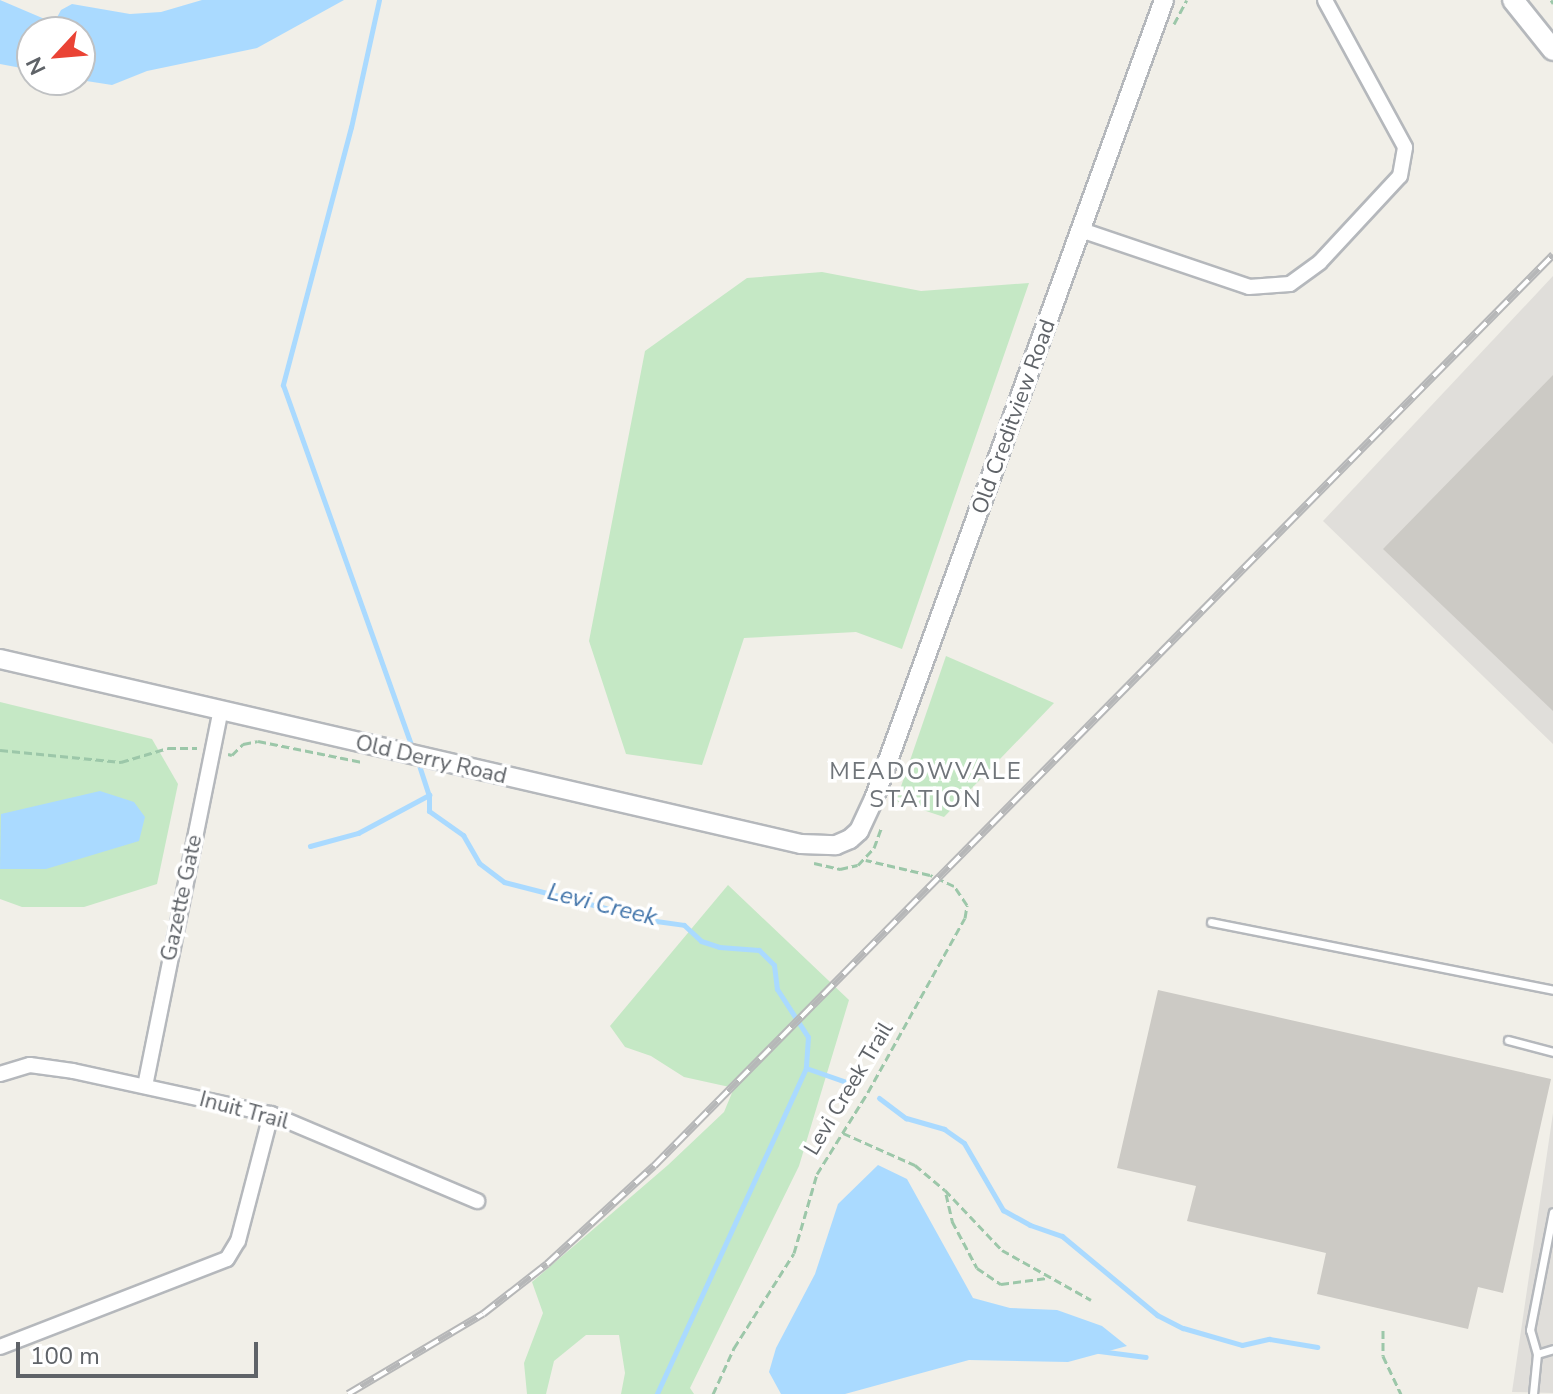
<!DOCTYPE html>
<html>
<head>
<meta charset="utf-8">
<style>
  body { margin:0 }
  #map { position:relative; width:1553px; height:1394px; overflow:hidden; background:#f1efe8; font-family:"Nunito Sans",sans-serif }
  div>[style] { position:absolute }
  .industrial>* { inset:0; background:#e0deda }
  .green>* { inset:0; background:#c5e8c5 }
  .water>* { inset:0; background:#aadaff }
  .stream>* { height:5px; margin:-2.5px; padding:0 2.5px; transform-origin:2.5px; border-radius:2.5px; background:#aadaff }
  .building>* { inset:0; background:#cccac5 }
  .path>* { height:3px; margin-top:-1.5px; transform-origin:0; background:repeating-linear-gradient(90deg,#9cc7a9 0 8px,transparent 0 12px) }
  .roads { filter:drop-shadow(2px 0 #b5b8bc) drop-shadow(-2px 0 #b5b8bc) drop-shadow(0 2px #b5b8bc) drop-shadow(0 -2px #b5b8bc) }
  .service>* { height:7px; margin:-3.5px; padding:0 3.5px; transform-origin:3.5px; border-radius:3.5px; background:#fff }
  .minor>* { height:14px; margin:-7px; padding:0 7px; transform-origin:7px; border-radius:7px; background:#fff }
  .tertiary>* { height:18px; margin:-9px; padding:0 9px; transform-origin:9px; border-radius:9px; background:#fff }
  .secondary>* { height:20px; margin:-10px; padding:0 10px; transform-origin:10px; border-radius:10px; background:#fff }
  .rail>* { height:8px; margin-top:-4px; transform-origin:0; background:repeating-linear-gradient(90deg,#fff 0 15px,#b6b7b8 0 30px); box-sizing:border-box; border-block:2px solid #b6b7b8 }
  span { translate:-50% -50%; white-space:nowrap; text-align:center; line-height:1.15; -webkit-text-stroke:7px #fff; paint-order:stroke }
  .street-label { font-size:22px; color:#5f6368 }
  .neighbourhood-label { font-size:24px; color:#70757a; letter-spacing:2px }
  .water-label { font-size:24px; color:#4174aa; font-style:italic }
  .north { position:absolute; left:16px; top:16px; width:80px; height:80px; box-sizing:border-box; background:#fff; border:2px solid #bfc1c3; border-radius:50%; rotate:244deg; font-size:22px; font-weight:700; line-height:32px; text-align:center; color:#5f6368 }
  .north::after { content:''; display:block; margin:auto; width:28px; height:36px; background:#ea4335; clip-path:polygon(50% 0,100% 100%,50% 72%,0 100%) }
  .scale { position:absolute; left:16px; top:1342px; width:242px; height:36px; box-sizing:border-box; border:4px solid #5f6368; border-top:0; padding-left:10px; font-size:24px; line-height:28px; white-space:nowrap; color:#5f6368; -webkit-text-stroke:6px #fff; paint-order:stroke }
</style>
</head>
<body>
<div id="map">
  <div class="industrial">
    <i style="clip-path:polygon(1553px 276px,1553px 744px,1323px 521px)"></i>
    <i style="clip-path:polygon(1553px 1113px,1553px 1393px,1512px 1392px)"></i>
  </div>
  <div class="green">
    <i style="clip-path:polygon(822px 272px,921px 291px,1029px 283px,902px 649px,856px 632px,744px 638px,702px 765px,626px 754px,589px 641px,645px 351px,747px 278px)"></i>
    <i style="clip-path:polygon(946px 656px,1054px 703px,944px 817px,896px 801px)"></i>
    <i style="clip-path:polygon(0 702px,152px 739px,178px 784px,157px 884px,84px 907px,22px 907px,0 899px)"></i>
    <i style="clip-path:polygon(728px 885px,849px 1000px,799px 1166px,690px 1388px,694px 1394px,621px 1394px,625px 1373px,619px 1335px,586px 1335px,554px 1361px,546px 1394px,527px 1394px,524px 1363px,543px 1313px,532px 1282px,668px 1165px,724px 1112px,734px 1088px,684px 1077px,651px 1056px,625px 1047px,610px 1026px)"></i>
  </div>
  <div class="water">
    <i style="clip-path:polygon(0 0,54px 23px,61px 10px,72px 4px,130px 14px,161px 12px,202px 0,344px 0,257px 48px,147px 71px,112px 85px,80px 80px,80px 32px,32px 32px,32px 70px,0 64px)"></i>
    <i style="clip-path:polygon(100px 791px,134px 802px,145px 817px,139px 841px,46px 869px,0 869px,1px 814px)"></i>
    <i style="clip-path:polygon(878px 1165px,907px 1179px,973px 1298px,1010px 1308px,1057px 1310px,1102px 1326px,1127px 1346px,1068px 1362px,969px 1360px,845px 1394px,781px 1394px,769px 1372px,776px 1348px,815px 1274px,838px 1204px)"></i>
  </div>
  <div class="stream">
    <i style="left:379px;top:0;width:130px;rotate:102.4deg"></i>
    <i style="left:351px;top:127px;width:267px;rotate:104.8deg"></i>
    <i style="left:283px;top:385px;width:387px;rotate:70.4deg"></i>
    <i style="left:417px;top:759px;width:38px;rotate:72deg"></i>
    <i style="left:429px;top:795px;width:16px;rotate:90deg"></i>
    <i style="left:429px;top:811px;width:42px;rotate:35.2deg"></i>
    <i style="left:463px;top:835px;width:32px;rotate:60deg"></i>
    <i style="left:479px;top:863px;width:31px;rotate:37deg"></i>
    <i style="left:504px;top:882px;width:157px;rotate:14.4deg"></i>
    <i style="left:656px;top:921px;width:28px;rotate:8deg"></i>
    <i style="left:684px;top:925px;width:23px;rotate:43deg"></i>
    <i style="left:701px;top:941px;width:19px;rotate:18deg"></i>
    <i style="left:719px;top:947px;width:40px;rotate:4.3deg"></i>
    <i style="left:759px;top:950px;width:21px;rotate:45deg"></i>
    <i style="left:774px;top:965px;width:24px;rotate:83deg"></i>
    <i style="left:777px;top:989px;width:57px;rotate:57.1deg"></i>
    <i style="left:808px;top:1037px;width:31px;rotate:94deg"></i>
    <i style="left:806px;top:1068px;width:358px;rotate:114.6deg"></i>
    <i style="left:310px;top:846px;width:50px;rotate:-15.2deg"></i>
    <i style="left:358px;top:833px;width:81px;rotate:-28.2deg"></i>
    <i style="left:806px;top:1068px;width:49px;rotate:19.2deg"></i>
    <i style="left:879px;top:1098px;width:34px;rotate:37deg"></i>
    <i style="left:906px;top:1118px;width:40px;rotate:16deg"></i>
    <i style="left:944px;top:1129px;width:24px;rotate:35deg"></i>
    <i style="left:964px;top:1143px;width:78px;rotate:59.8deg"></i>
    <i style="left:1003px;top:1210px;width:31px;rotate:29deg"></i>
    <i style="left:1030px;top:1225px;width:34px;rotate:19deg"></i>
    <i style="left:1062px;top:1236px;width:124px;rotate:39.7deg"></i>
    <i style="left:1157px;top:1315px;width:29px;rotate:27deg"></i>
    <i style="left:1183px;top:1328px;width:61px;rotate:16.1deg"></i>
    <i style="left:1242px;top:1345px;width:28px;rotate:-13deg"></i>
    <i style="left:1269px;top:1339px;width:49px;rotate:9.5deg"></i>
    <i style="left:1099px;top:1351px;width:47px;rotate:7.3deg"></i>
  </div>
  <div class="building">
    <i style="clip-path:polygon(1553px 375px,1553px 711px,1383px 549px)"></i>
    <i style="clip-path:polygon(1158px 990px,1551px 1079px,1503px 1293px,1478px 1287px,1468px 1329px,1317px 1294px,1326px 1253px,1187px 1221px,1196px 1186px,1117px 1168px)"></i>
  </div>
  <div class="path">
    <i style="left:1551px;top:0;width:4px;rotate:56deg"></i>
    <i style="left:1174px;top:24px;width:27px;rotate:-62deg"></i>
    <i style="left:0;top:750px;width:122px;rotate:5.7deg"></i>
    <i style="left:121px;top:762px;width:49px;rotate:-16.6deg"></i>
    <i style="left:168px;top:748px;width:29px"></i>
    <i style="left:228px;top:754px;width:4px;rotate:14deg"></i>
    <i style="left:232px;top:755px;width:16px;rotate:-45deg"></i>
    <i style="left:243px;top:744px;width:15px;rotate:-11deg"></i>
    <i style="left:258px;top:741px;width:106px;rotate:11.4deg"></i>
    <i style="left:814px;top:863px;width:27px;rotate:13deg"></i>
    <i style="left:840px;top:869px;width:18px;rotate:-13deg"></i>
    <i style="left:858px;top:865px;width:23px;rotate:-47deg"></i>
    <i style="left:874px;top:848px;width:23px;rotate:-70deg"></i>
    <i style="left:843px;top:1133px;width:79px;rotate:24deg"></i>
    <i style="left:915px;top:1165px;width:39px;rotate:40deg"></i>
    <i style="left:945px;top:1190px;width:83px;rotate:46.5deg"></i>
    <i style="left:1002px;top:1250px;width:102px;rotate:29.3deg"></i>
    <i style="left:946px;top:1194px;width:28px;rotate:77deg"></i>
    <i style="left:952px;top:1221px;width:53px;rotate:62deg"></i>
    <i style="left:977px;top:1268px;width:29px;rotate:34deg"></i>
    <i style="left:1001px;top:1284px;width:46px;rotate:-7.4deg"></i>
    <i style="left:1383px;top:1330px;width:26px;rotate:90deg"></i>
    <i style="left:1383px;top:1356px;width:42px;rotate:64.7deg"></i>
    <i style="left:713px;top:1394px;width:51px;rotate:-65.5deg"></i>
    <i style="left:734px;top:1348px;width:112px;rotate:-57.7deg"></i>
    <i style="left:794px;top:1253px;width:82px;rotate:-73.8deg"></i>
    <i style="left:817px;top:1174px;width:97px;rotate:-58.1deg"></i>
    <i style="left:868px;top:1092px;width:199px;rotate:-60.9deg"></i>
    <i style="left:965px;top:918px;width:13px;rotate:-81deg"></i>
    <i style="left:967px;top:905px;width:23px;rotate:-124deg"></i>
    <i style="left:954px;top:886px;width:26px;rotate:-155deg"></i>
    <i style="left:930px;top:875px;width:66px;rotate:-166.8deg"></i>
  </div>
  <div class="roads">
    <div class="service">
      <i style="left:1211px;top:922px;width:349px;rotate:11.2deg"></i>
      <i style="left:1508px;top:1040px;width:47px;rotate:14.9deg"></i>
      <i style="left:1537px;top:1354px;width:25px;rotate:-106deg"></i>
      <i style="left:1530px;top:1330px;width:120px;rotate:-79deg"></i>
      <i style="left:1533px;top:1394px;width:40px;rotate:-84.3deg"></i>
      <i style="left:1537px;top:1354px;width:17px;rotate:-17deg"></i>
    </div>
    <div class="minor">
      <i style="left:1081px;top:230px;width:177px;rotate:18.7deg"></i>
      <i style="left:1249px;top:287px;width:41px;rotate:-4.2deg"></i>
      <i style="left:1290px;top:284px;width:37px;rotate:-36deg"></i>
      <i style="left:1320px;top:262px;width:117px;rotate:-47.1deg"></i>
      <i style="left:1400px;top:176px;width:29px;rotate:-80deg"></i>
      <i style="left:1405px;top:147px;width:167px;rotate:-118.6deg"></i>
      <i style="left:0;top:1074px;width:31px;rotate:-17deg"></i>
      <i style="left:30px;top:1065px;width:43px;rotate:7.9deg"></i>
      <i style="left:73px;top:1071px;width:203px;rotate:12.3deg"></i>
      <i style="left:271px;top:1114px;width:224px;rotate:22.9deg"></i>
      <i style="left:145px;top:1086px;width:384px;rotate:-78.6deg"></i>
      <i style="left:0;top:1347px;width:243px;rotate:-21.2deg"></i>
      <i style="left:227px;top:1259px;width:21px;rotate:-59deg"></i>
      <i style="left:238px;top:1241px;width:131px;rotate:-75.4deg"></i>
    </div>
    <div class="tertiary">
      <i style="left:0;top:659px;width:822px;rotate:13.01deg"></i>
      <i style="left:801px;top:844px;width:35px;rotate:2deg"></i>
      <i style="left:836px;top:845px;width:15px;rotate:-23deg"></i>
      <i style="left:850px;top:839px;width:12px;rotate:-42deg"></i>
      <i style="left:859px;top:831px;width:35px;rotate:-65deg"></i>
      <i style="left:874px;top:799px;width:850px;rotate:-70.05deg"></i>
    </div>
    <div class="secondary">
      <i style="left:1513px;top:0;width:64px;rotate:51.3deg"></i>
    </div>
  </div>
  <div class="rail">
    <i style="left:348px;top:1394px;width:157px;rotate:-30.7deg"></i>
    <i style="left:483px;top:1314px;width:81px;rotate:-38deg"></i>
    <i style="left:547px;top:1264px;width:145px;rotate:-42.5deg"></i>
    <i style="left:654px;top:1166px;width:1280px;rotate:-45.38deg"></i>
  </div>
  <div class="street-label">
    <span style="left:1014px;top:417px;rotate:-70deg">Old Creditview Road</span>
    <span style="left:431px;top:760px;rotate:13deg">Old Derry Road</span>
    <span style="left:182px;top:898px;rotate:-78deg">Gazette Gate</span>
    <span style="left:849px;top:1089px;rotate:-59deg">Levi Creek Trail</span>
    <span style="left:244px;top:1111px;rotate:15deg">Inuit Trail</span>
  </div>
  <div class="neighbourhood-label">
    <span style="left:926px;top:786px">MEADOWVALE<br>STATION</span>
  </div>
  <div class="water-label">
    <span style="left:602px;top:905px;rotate:14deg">Levi Creek</span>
  </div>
  <div class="north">N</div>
  <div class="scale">100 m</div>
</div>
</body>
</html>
